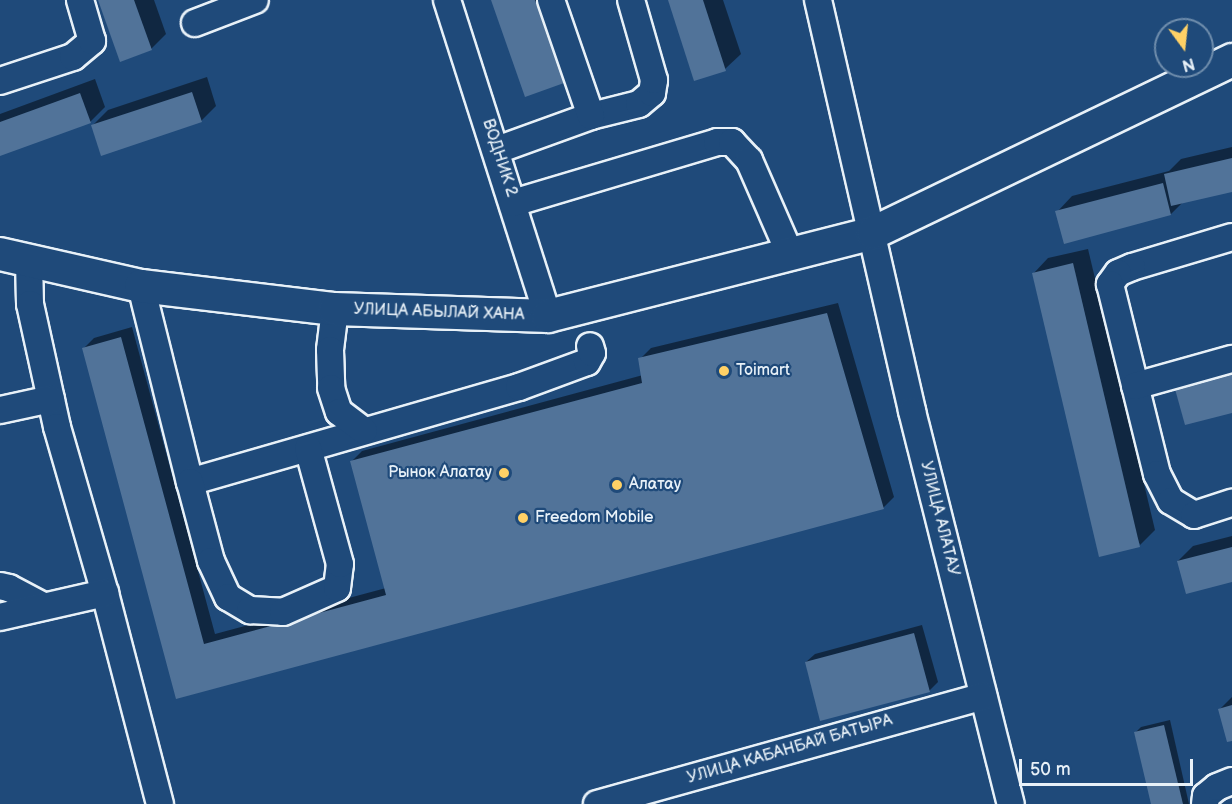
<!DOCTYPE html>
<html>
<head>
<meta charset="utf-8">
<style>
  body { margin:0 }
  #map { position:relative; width:1232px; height:804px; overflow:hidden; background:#1f4a7a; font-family:"Balsamiq Sans",sans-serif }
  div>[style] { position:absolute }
  .shadow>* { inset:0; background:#0007 }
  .building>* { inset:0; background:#517399 }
  .roads { filter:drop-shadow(2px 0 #e8f1f8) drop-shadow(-2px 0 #e8f1f8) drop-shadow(0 2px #e8f1f8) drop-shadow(0 -2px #e8f1f8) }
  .minor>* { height:26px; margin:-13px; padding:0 13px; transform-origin:13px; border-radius:13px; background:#1f4a7a }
  .major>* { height:32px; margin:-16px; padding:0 16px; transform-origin:16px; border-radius:16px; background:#1f4a7a }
  .dots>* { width:16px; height:16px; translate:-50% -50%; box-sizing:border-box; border:3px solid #1f4a7a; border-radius:50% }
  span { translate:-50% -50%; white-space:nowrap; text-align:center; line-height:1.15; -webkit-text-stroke:4.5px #1f4a7a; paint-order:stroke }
  .street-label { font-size:16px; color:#e8f1f8 }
  .poi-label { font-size:16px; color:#e8f1f8 }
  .left { translate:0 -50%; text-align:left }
  .right { translate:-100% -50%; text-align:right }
  .north { position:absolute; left:1154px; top:18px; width:60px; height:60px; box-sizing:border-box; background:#1f4a7a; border:2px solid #6f8dac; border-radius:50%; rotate:165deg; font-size:16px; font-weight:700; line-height:24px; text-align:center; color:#e8f1f8 }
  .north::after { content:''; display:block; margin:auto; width:21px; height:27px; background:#ffd166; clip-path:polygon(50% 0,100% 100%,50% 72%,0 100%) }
  .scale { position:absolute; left:1019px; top:759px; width:174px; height:27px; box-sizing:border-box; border:3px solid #e8f1f8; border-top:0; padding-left:8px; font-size:18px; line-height:21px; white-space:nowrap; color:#e8f1f8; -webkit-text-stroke:4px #1f4a7a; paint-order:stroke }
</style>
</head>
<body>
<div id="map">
  <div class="shadow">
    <i style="clip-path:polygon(99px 0,154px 0,166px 34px,151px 49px)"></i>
    <i style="clip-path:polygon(492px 0,555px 0,578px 67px,563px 82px)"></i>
    <i style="clip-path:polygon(669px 0,723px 0,741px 54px,725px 69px)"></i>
    <i style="clip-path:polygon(207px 77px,216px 106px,201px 121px,93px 125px,108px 110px)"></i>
    <i style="clip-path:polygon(95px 79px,105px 107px,90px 122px,0 155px,0 114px)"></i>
    <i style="clip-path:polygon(1232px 147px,1232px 190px,1183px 202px,1171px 214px,1057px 212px,1072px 196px,1169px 171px,1181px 159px)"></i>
    <i style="clip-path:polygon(1088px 249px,1155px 530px,1140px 545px,1033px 274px,1048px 258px)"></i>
    <i style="clip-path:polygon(838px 303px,894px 497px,883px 508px,177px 698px,83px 349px,94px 338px,132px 327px,215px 634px,386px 588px,351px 462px,362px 451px,643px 375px,640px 359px,651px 348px)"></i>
    <i style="clip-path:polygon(1232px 364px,1232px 411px,1177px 389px,1192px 374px)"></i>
    <i style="clip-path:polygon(1232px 536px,1232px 581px,1178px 561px,1193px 546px)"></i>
    <i style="clip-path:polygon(922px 625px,938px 682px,929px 691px,806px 662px,815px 654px)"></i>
    <i style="clip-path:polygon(1232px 697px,1232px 739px,1220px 709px)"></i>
    <i style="clip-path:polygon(1170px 720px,1189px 804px,1152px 804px,1136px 732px,1141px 727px)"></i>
  </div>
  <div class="building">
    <i style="clip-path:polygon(98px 0,134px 0,152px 50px,120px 62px)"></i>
    <i style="clip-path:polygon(491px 0,535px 0,564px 83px,525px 97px)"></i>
    <i style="clip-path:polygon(668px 0,703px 0,726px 71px,694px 81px)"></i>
    <i style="clip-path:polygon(192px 92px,202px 122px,101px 156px,91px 125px)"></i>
    <i style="clip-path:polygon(80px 93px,91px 123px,0 156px,0 122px)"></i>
    <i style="clip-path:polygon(1232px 158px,1232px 192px,1171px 206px,1164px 174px)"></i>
    <i style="clip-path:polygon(1163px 183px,1171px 215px,1064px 244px,1055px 211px)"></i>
    <i style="clip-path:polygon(1073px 263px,1140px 547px,1099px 557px,1032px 273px)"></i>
    <i style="clip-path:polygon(827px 313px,884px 509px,176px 699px,82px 348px,121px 337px,204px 644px,386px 595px,350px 461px,642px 383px,638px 358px)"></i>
    <i style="clip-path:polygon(1232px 374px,1232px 413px,1185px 425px,1175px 389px)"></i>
    <i style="clip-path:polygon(1232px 547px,1232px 582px,1186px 594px,1177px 561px)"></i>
    <i style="clip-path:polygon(914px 633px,930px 692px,820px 721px,805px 662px)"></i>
    <i style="clip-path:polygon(1232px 705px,1232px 741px,1227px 742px,1218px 709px)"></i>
    <i style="clip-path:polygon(1164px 725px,1183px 804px,1151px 804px,1134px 732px)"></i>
  </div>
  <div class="roads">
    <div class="minor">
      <i style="left:447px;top:0;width:332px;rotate:72.3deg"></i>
      <i style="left:818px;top:0;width:422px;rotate:77.1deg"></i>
      <i style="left:912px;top:411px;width:405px;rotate:75.9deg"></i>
      <i style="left:195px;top:23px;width:64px;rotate:-21deg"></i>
      <i style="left:0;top:81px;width:77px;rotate:-18.2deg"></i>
      <i style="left:73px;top:57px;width:25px;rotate:-40deg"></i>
      <i style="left:92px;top:41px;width:43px;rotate:-106.3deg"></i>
      <i style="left:591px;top:116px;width:49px;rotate:-14deg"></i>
      <i style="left:639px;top:104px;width:17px;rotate:-40deg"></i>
      <i style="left:652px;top:93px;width:13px;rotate:-81deg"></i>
      <i style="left:654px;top:80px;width:83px;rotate:-106deg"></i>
      <i style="left:497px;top:150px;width:100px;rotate:-19.9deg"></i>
      <i style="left:591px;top:116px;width:123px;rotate:-109deg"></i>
      <i style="left:513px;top:203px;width:213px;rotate:-16.6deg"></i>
      <i style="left:717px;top:142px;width:15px"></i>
      <i style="left:732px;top:142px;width:25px;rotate:47deg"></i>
      <i style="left:749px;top:160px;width:103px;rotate:66.4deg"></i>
      <i style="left:1232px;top:237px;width:104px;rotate:163.3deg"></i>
      <i style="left:1132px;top:267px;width:15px;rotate:157deg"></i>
      <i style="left:1118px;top:273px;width:14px;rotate:126deg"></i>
      <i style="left:1110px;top:284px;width:196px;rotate:76.1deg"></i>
      <i style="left:1157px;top:474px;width:30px;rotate:63deg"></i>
      <i style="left:1171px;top:501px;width:27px;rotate:31deg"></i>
      <i style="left:1194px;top:515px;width:40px;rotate:-18deg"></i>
      <i style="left:29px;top:260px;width:44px;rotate:88.7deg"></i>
      <i style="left:30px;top:304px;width:126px;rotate:77.6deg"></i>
      <i style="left:57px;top:427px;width:173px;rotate:73.9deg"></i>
      <i style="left:105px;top:593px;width:218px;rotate:75.4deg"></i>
      <i style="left:141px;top:286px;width:202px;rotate:76deg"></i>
      <i style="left:190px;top:482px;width:342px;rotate:-16.1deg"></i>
      <i style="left:519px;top:387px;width:72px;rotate:-20.2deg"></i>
      <i style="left:587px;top:362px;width:10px;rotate:-61deg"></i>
      <i style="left:592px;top:353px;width:7px;rotate:-106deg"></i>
      <i style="left:335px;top:309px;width:41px;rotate:97deg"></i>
      <i style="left:330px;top:350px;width:38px;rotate:88deg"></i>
      <i style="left:331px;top:388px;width:25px;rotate:72deg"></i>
      <i style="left:339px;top:412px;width:31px;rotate:37deg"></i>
      <i style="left:1135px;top:386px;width:101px;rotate:-15.6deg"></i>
      <i style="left:0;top:410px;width:52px;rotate:-12.2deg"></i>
      <i style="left:190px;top:482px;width:82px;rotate:75.1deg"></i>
      <i style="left:211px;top:561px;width:40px;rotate:65deg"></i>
      <i style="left:228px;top:597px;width:26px;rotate:31deg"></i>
      <i style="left:250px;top:610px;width:33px;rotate:3deg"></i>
      <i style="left:283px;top:612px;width:59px;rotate:-24deg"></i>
      <i style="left:337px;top:588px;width:24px;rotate:-83deg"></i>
      <i style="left:340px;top:564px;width:120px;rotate:-105.4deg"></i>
      <i style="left:0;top:586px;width:9px;rotate:13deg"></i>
      <i style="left:9px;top:588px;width:38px;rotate:28deg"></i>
      <i style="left:0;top:617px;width:108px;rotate:-12.9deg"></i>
      <i style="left:597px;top:804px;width:401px;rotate:-15.6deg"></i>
      <i style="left:1205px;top:804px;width:8px;rotate:-83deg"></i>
      <i style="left:1206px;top:796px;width:14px;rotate:-39deg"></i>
      <i style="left:1217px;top:787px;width:16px;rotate:-22deg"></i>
    </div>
    <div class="major">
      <i style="left:0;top:254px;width:145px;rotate:12.8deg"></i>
      <i style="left:141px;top:286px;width:195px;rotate:6.8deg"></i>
      <i style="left:335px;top:309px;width:213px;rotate:1.9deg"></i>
      <i style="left:548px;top:316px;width:335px;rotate:-14.3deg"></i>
      <i style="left:873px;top:233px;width:399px;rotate:-25.7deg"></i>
    </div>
  </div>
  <div class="dots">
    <i style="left:724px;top:371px;background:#ffd166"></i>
    <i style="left:504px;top:473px;background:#ffd166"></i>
    <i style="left:617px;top:485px;background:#ffd166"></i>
    <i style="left:523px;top:518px;background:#ffd166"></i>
  </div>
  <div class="street-label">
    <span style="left:499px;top:158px;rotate:72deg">ВОДНИК 2</span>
    <span style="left:439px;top:313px;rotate:2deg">УЛИЦА АБЫЛАЙ ХАНА</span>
    <span style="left:939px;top:519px;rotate:76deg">УЛИЦА АЛАТАУ</span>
    <span style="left:790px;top:750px;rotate:-16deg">УЛИЦА КАБАНБАЙ БАТЫРА</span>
  </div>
  <div class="poi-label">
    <span class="left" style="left:736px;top:371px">Toimart</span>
    <span class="right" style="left:492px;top:473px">Рынок Алатау</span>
    <span class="left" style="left:629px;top:485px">Алатау</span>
    <span class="left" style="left:535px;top:518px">Freedom Mobile</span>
  </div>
  <div class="north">N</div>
  <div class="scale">50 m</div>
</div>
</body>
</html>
